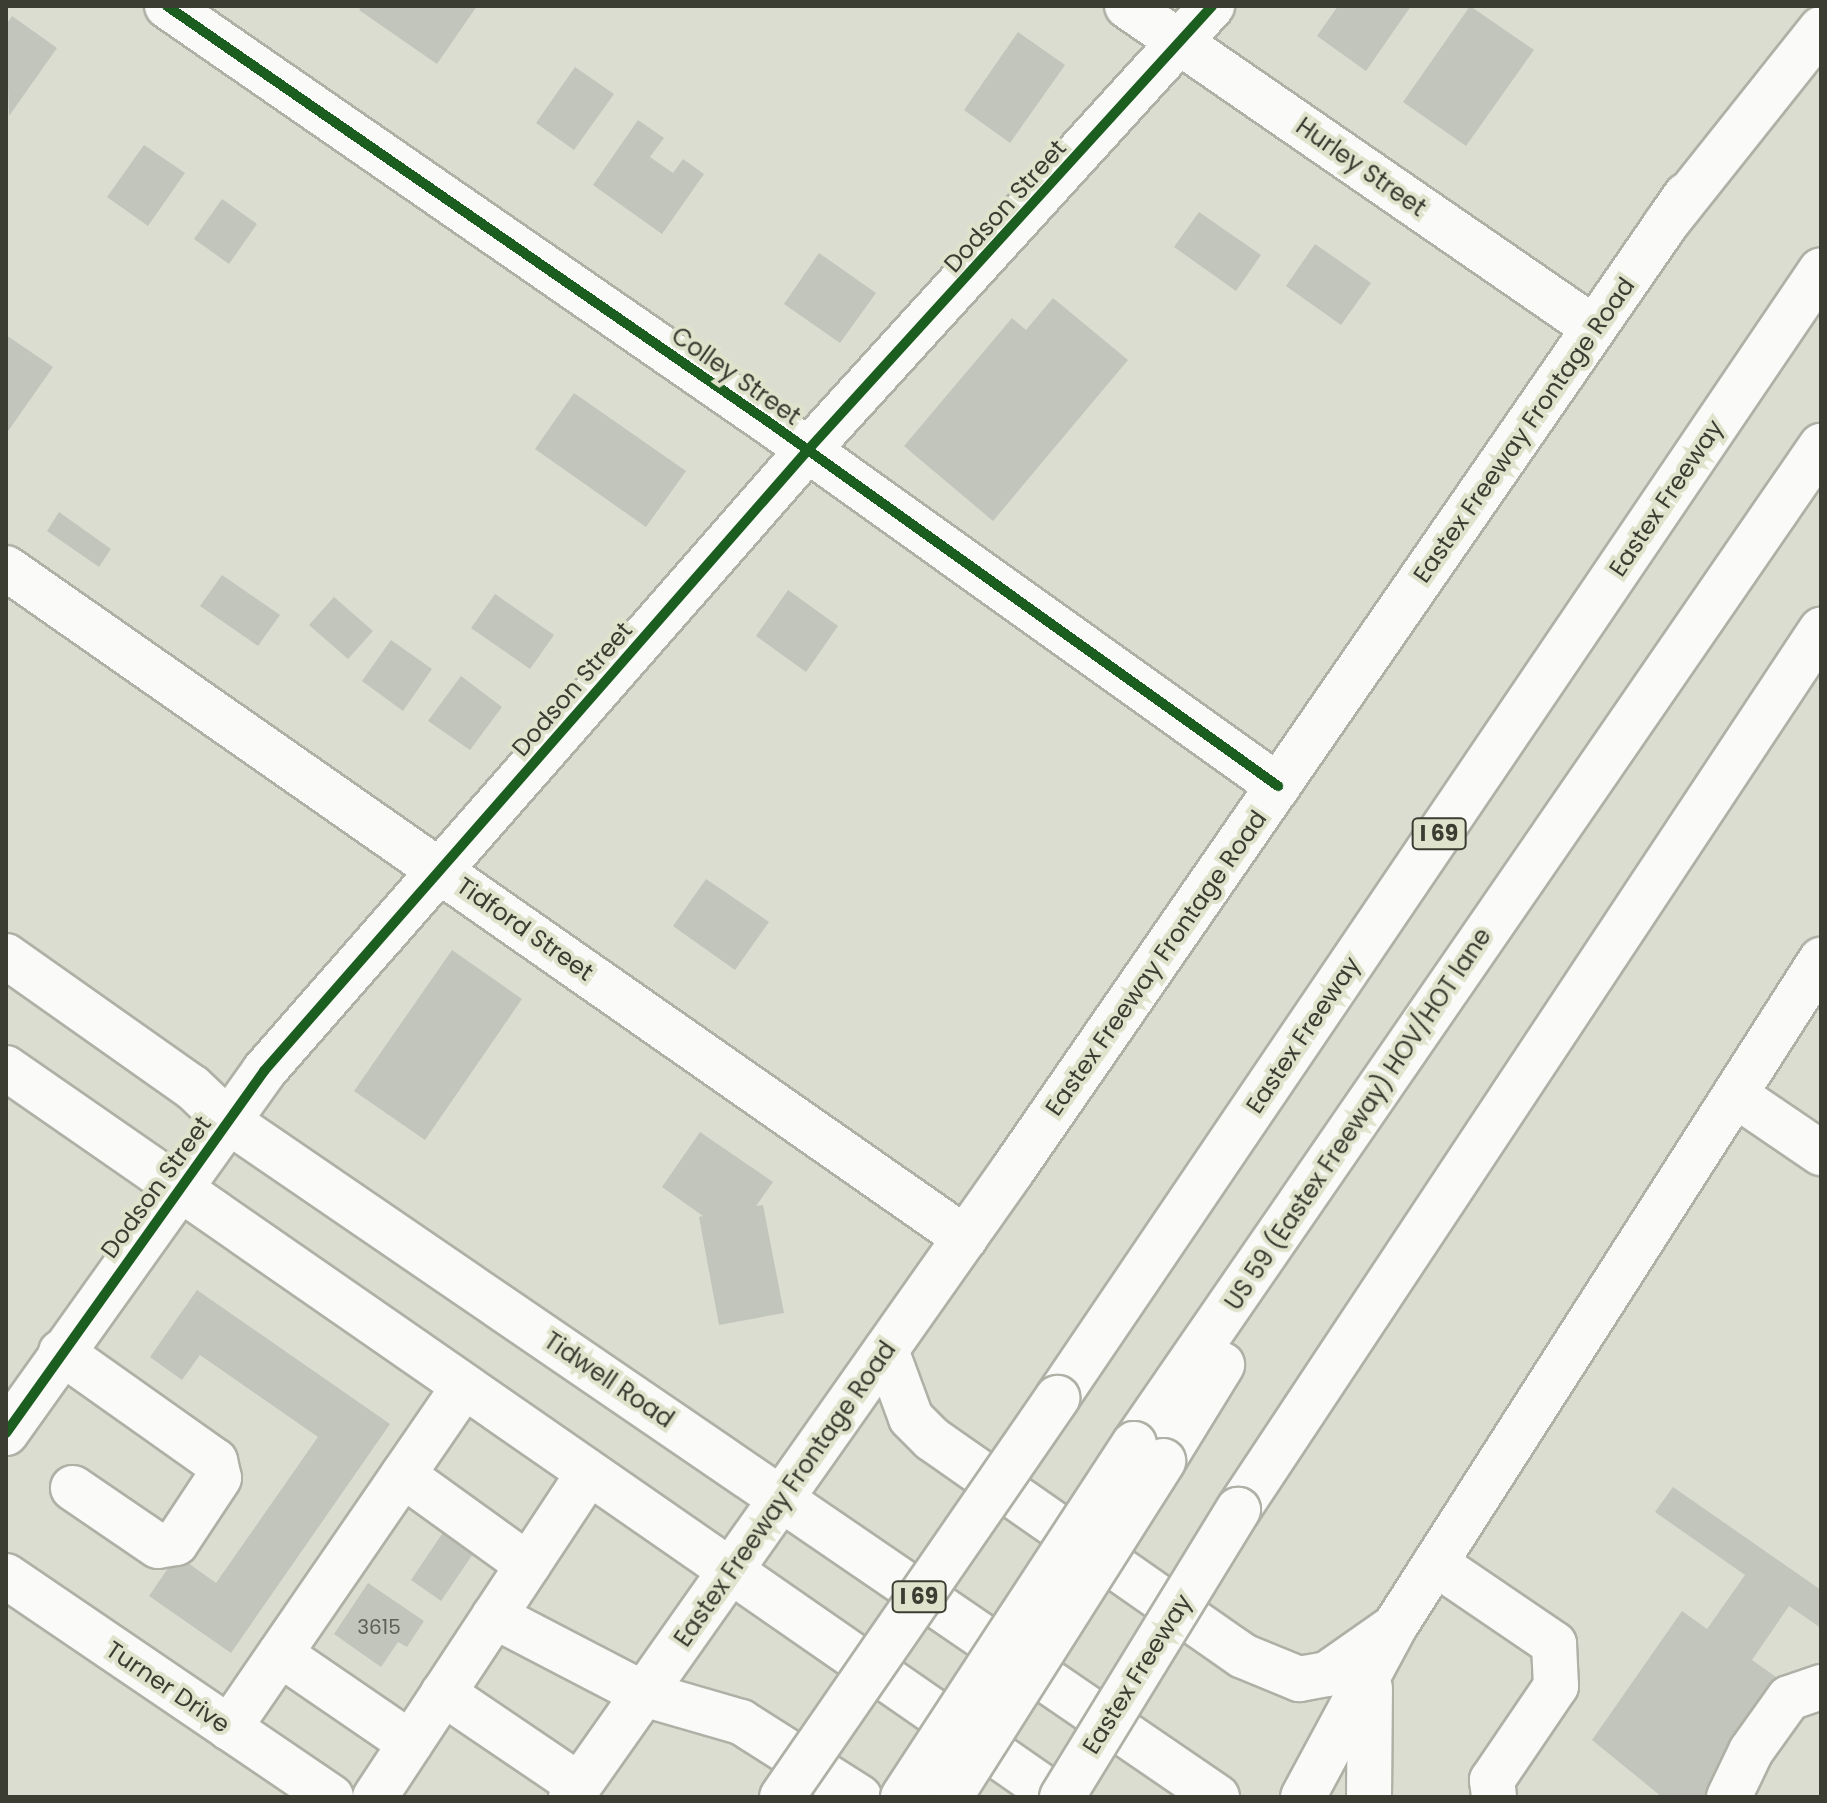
<!DOCTYPE html>
<html>
<head>
<meta charset="utf-8">
<style>
  body { margin:0 }
  #map { position:relative; width:1827px; height:1803px; overflow:hidden; background:#dcddd1; font-family:Poppins,sans-serif }
  div>[style] { position:absolute }
  .building>* { inset:0; background:#c1c5bc }
  .roads { filter:drop-shadow(2px 0 #afb0a6) drop-shadow(-2px 0 #afb0a6) drop-shadow(0 2px #afb0a6) drop-shadow(0 -2px #afb0a6) }
  .minor>* { height:44px; margin:-22px; padding:0 22px; transform-origin:22px; border-radius:22px; background:#fafaf8 }
  .major>* { height:44px; margin:-22px; padding:0 22px; transform-origin:22px; border-radius:22px; background:#fafaf8 }
  .highway>* { height:44px; margin:-22px; padding:0 22px; transform-origin:22px; border-radius:22px; background:#fafaf8 }
  .bridges { filter:drop-shadow(2px 0 #afb0a6) drop-shadow(-2px 0 #afb0a6) drop-shadow(0 2px #afb0a6) drop-shadow(0 -2px #afb0a6) }
  .highway-bridge>* { height:44px; margin:-22px; padding:0 22px; transform-origin:22px; border-radius:22px; background:#fafaf8 }
  .cycleway>* { height:10px; margin:-5px; padding:0 5px; transform-origin:5px; border-radius:5px; background:#1b5e20 }
  span { translate:-50% -50%; white-space:nowrap; text-align:center; line-height:1.15; -webkit-text-stroke:8px #e0e3cb; paint-order:stroke }
  .number-label { font-size:20px; color:#5f6057 }
  .number-label span { -webkit-text-stroke-width:0 }
  .shield-label span { padding:2px 6px; background:#e0e3cb; border:2px solid; border-radius:6px; -webkit-text-stroke-width:0 }
  .shield-label { font-size:22px; color:#3b3c32; font-weight:700 }
  .street-label { font-size:24px; color:#3b3c32 }
  .frame { position:absolute; inset:0; border:8px solid #3b3c32; pointer-events:none }
</style>
</head>
<body>
<div id="map">
  <div class="building">
    <i style="clip-path:polygon(362px 6px,477px 6px,437px 64px,359px 10px)"></i>
    <i style="clip-path:polygon(1338px 6px,1411px 6px,1366px 71px,1317px 36px)"></i>
    <i style="clip-path:polygon(1470px 6px,1534px 50px,1466px 146px,1403px 102px)"></i>
    <i style="clip-path:polygon(12px 16px,57px 48px,9px 116px,6px 25px)"></i>
    <i style="clip-path:polygon(1018px 32px,1065px 65px,1010px 143px,964px 110px)"></i>
    <i style="clip-path:polygon(575px 67px,614px 94px,574px 150px,536px 123px)"></i>
    <i style="clip-path:polygon(638px 120px,664px 138px,650px 157px,673px 173px,683px 159px,704px 174px,662px 234px,593px 185px)"></i>
    <i style="clip-path:polygon(144px 145px,185px 173px,148px 226px,107px 197px)"></i>
    <i style="clip-path:polygon(222px 199px,257px 224px,229px 264px,194px 239px)"></i>
    <i style="clip-path:polygon(1199px 212px,1261px 255px,1236px 291px,1174px 247px)"></i>
    <i style="clip-path:polygon(1315px 244px,1371px 283px,1341px 325px,1286px 286px)"></i>
    <i style="clip-path:polygon(819px 253px,876px 293px,840px 343px,784px 304px)"></i>
    <i style="clip-path:polygon(1053px 298px,1128px 360px,993px 521px,904px 446px,1012px 318px,1026px 330px)"></i>
    <i style="clip-path:polygon(6px 335px,53px 367px,6px 434px)"></i>
    <i style="clip-path:polygon(574px 393px,686px 471px,646px 527px,535px 449px)"></i>
    <i style="clip-path:polygon(59px 512px,111px 549px,99px 567px,47px 531px)"></i>
    <i style="clip-path:polygon(222px 575px,280px 615px,258px 646px,200px 606px)"></i>
    <i style="clip-path:polygon(788px 590px,838px 626px,806px 672px,756px 636px)"></i>
    <i style="clip-path:polygon(495px 594px,554px 635px,530px 669px,471px 628px)"></i>
    <i style="clip-path:polygon(334px 597px,373px 631px,348px 659px,309px 625px)"></i>
    <i style="clip-path:polygon(391px 640px,432px 669px,403px 711px,362px 681px)"></i>
    <i style="clip-path:polygon(461px 676px,502px 707px,470px 750px,428px 721px)"></i>
    <i style="clip-path:polygon(706px 879px,769px 922px,735px 970px,673px 926px)"></i>
    <i style="clip-path:polygon(452px 950px,522px 999px,425px 1140px,354px 1091px)"></i>
    <i style="clip-path:polygon(700px 1132px,773px 1182px,756px 1206px,763px 1205px,784px 1313px,719px 1325px,699px 1217px,703px 1216px,662px 1187px)"></i>
    <i style="clip-path:polygon(197px 1290px,390px 1424px,231px 1653px,149px 1596px,177px 1555px,216px 1583px,318px 1437px,200px 1355px,182px 1380px,150px 1357px)"></i>
    <i style="clip-path:polygon(1673px 1487px,1821px 1590px,1821px 1628px,1789px 1606px,1752px 1660px,1786px 1684px,1707px 1797px,1662px 1797px,1592px 1740px,1682px 1611px,1707px 1629px,1745px 1575px,1655px 1512px)"></i>
    <i style="clip-path:polygon(446px 1528px,477px 1548px,441px 1601px,411px 1580px)"></i>
    <i style="clip-path:polygon(368px 1583px,424px 1621px,407px 1647px,398px 1642px,381px 1667px,334px 1634px)"></i>
  </div>
  <div class="roads">
    <div class="minor">
      <i style="left:167px;top:6px;width:737px;rotate:34.66deg"></i>
      <i style="left:773px;top:425px;width:621px;rotate:35.56deg"></i>
      <i style="left:1127px;top:6px;width:567px;rotate:34.59deg"></i>
      <i style="left:6px;top:568px;width:1170px;rotate:34.94deg"></i>
      <i style="left:1737px;top:1096px;width:102px;rotate:34.2deg"></i>
      <i style="left:61px;top:1352px;width:189px;rotate:35.3deg"></i>
      <i style="left:215px;top:1461px;width:17px;rotate:77deg"></i>
      <i style="left:219px;top:1478px;width:78px;rotate:123.5deg"></i>
      <i style="left:176px;top:1543px;width:18px;rotate:171deg"></i>
      <i style="left:158px;top:1546px;width:103px;rotate:-145.7deg"></i>
      <i style="left:6px;top:1433px;width:445px;rotate:-54.5deg"></i>
      <i style="left:264px;top:1071px;width:824px;rotate:-48.79deg"></i>
      <i style="left:807px;top:451px;width:602px;rotate:-47.69deg"></i>
      <i style="left:403px;top:1475px;width:154px;rotate:35.8deg"></i>
      <i style="left:1435px;top:1563px;width:144px;rotate:34.2deg"></i>
      <i style="left:1554px;top:1644px;width:42px;rotate:87.3deg"></i>
      <i style="left:1556px;top:1686px;width:114px;rotate:124.2deg"></i>
      <i style="left:1492px;top:1780px;width:17px;rotate:83deg"></i>
      <i style="left:6px;top:1576px;width:393px;rotate:34.2deg"></i>
      <i style="left:494px;top:1616px;width:169px;rotate:27.5deg"></i>
      <i style="left:280px;top:1654px;width:158px;rotate:34.4deg"></i>
      <i style="left:443px;top:1693px;width:164px;rotate:34.1deg"></i>
      <i style="left:229px;top:1728px;width:413px;rotate:-55.5deg"></i>
      <i style="left:375px;top:1797px;width:387px;rotate:-56.6deg"></i>
      <i style="left:1729px;top:1797px;width:51px;rotate:-64.4deg"></i>
      <i style="left:1751px;top:1751px;width:65px;rotate:-54.4deg"></i>
      <i style="left:1789px;top:1698px;width:34px;rotate:-19deg"></i>
    </div>
    <div class="major">
      <i style="left:6px;top:956px;width:228px;rotate:35.2deg"></i>
      <i style="left:192px;top:1087px;width:50px;rotate:43.4deg"></i>
      <i style="left:228px;top:1121px;width:1198px;rotate:34.35deg"></i>
      <i style="left:6px;top:1068px;width:1279px;rotate:34.75deg"></i>
      <i style="left:886px;top:1350px;width:72px;rotate:69.8deg"></i>
      <i style="left:911px;top:1418px;width:30px;rotate:45deg"></i>
      <i style="left:932px;top:1439px;width:379px;rotate:34.9deg"></i>
      <i style="left:1243px;top:1656px;width:61px;rotate:22.3deg"></i>
      <i style="left:1299px;top:1679px;width:28px;rotate:-10deg"></i>
      <i style="left:1327px;top:1674px;width:78px;rotate:-35.1deg"></i>
      <i style="left:644px;top:1694px;width:101px;rotate:16.1deg"></i>
      <i style="left:741px;top:1722px;width:140px;rotate:32.4deg"></i>
      <i style="left:571px;top:1797px;width:766px;rotate:-54.84deg"></i>
      <i style="left:1012px;top:1171px;width:1186px;rotate:-55.37deg"></i>
      <i style="left:1303px;top:1797px;width:194px;rotate:-61.7deg"></i>
      <i style="left:1395px;top:1626px;width:791px;rotate:-57.4deg"></i>
      <i style="left:1369px;top:1797px;width:109px;rotate:-89.5deg"></i>
    </div>
    <div class="highway">
      <i style="left:1665px;top:225px;width:251px;rotate:-51.5deg"></i>
      <i style="left:1057px;top:1398px;width:1362px;rotate:-55.89deg"></i>
      <i style="left:1134px;top:1444px;width:1212px;rotate:-55.46deg"></i>
      <i style="left:1163px;top:1461px;width:113px;rotate:-58.4deg"></i>
      <i style="left:1238px;top:1510px;width:1056px;rotate:-56.48deg"></i>
    </div>
  </div>
  <div class="bridges">
    <div class="highway-bridge">
      <i style="left:782px;top:1797px;width:485px;rotate:-55.4deg"></i>
      <i style="left:903px;top:1797px;width:422px;rotate:-56.8deg"></i>
      <i style="left:950px;top:1797px;width:398px;rotate:-57.6deg"></i>
      <i style="left:1062px;top:1797px;width:337px;rotate:-58.5deg"></i>
    </div>
  </div>
  <div class="cycleway">
    <i style="left:167px;top:6px;width:737px;rotate:34.66deg"></i>
    <i style="left:773px;top:425px;width:621px;rotate:35.56deg"></i>
    <i style="left:6px;top:1433px;width:445px;rotate:-54.5deg"></i>
    <i style="left:264px;top:1071px;width:824px;rotate:-48.79deg"></i>
    <i style="left:807px;top:451px;width:602px;rotate:-47.69deg"></i>
  </div>
  <div class="number-label">
    <span style="left:379px;top:1627px">3615</span>
  </div>
  <div class="shield-label">
    <span style="left:1439px;top:834px">I 69</span>
    <span style="left:919px;top:1597px">I 69</span>
  </div>
  <div class="street-label">
    <span style="left:1361px;top:167px;rotate:35deg">Hurley Street</span>
    <span style="left:1005px;top:206px;rotate:-48deg">Dodson Street</span>
    <span style="left:736px;top:376px;rotate:35deg">Colley Street</span>
    <span style="left:1524px;top:430px;rotate:-55deg">Eastex Freeway Frontage Road</span>
    <span style="left:1666px;top:498px;rotate:-56deg">Eastex Freeway</span>
    <span style="left:572px;top:689px;rotate:-49deg">Dodson Street</span>
    <span style="left:525px;top:929px;rotate:35deg">Tidford Street</span>
    <span style="left:1156px;top:963px;rotate:-55deg">Eastex Freeway Frontage Road</span>
    <span style="left:1303px;top:1035px;rotate:-56deg">Eastex Freeway</span>
    <span style="left:1358px;top:1119px;rotate:-56deg">US 59 (Eastex Freeway) HOV/HOT lane</span>
    <span style="left:156px;top:1187px;rotate:-54deg">Dodson Street</span>
    <span style="left:609px;top:1380px;rotate:34deg">Tidwell Road</span>
    <span style="left:785px;top:1494px;rotate:-55deg">Eastex Freeway Frontage Road</span>
    <span style="left:1137px;top:1674px;rotate:-58deg">Eastex Freeway</span>
    <span style="left:168px;top:1687px;rotate:34deg">Turner Drive</span>
  </div>
  <div class="frame"></div>
</div>
</body>
</html>
